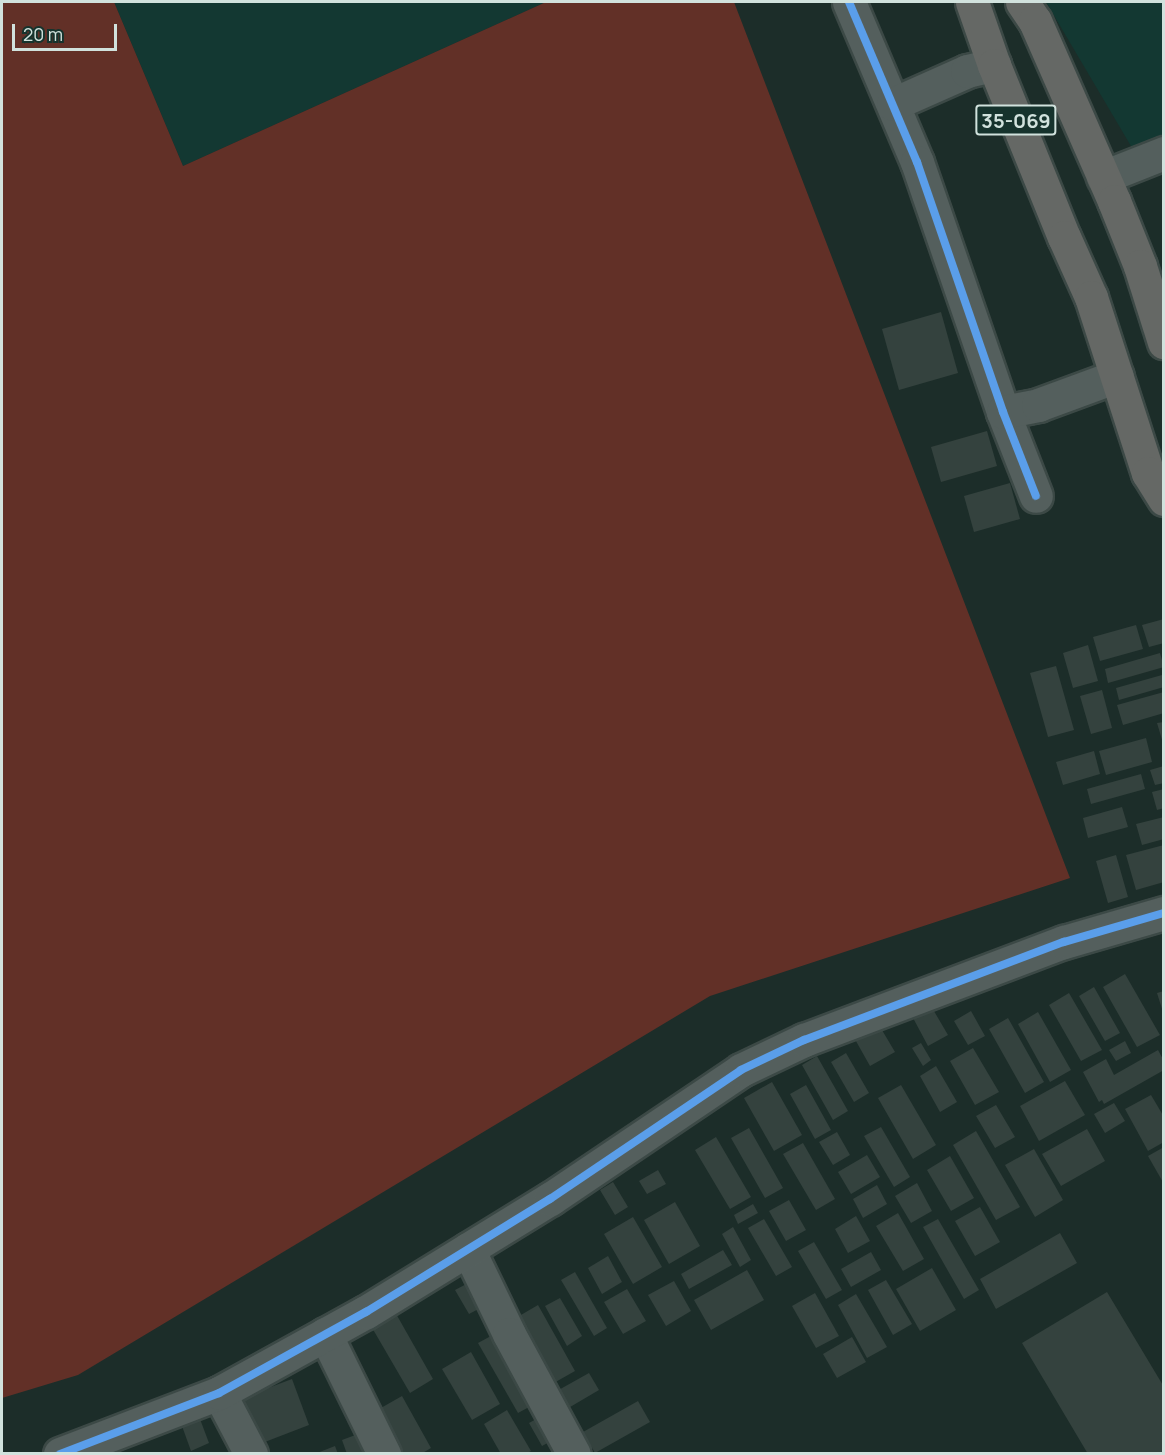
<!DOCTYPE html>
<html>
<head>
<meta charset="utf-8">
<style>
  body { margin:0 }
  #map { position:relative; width:1165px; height:1455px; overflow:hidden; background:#1c2d29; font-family:Manrope,sans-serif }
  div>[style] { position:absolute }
  .built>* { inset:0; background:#133832 }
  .green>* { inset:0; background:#623027 }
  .building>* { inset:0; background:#34423e }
  .roads { filter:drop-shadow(2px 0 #3c4946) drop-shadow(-2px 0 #3c4946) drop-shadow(0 2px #3c4946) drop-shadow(0 -2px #3c4946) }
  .minor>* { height:33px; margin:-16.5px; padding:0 16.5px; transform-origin:16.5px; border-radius:16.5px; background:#545f5d }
  .major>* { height:33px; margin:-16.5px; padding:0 16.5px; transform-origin:16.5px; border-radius:16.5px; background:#656865 }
  .cycleway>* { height:8px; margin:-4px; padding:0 4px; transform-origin:4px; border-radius:4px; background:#5a9eea }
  span { translate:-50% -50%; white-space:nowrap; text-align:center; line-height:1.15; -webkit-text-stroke:5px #16332d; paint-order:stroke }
  .shield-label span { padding:2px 4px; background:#16332d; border:2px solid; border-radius:4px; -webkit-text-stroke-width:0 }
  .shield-label { font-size:20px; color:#d1e2dd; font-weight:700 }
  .frame { position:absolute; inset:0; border:3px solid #d1e2dd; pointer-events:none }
  .scale { position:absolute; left:12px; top:24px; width:105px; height:27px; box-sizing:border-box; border:3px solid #d1e2dd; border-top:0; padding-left:8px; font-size:18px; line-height:21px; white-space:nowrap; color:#d1e2dd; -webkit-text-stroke:4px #16332d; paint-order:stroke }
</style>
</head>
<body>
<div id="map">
  <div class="built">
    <i style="clip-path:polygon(114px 2px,546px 2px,183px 166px)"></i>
    <i style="clip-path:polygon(1046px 2px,1163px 2px,1163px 147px,1138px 158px)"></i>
  </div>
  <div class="green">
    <i style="clip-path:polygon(2px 2px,114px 2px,183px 166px,546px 2px,734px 2px,1070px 878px,710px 996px,78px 1375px,2px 1398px)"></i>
  </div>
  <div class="building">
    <i style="clip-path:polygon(941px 312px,958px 373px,899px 390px,882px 329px)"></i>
    <i style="clip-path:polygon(987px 431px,997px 466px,941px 482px,931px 447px)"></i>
    <i style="clip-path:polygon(1010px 483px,1020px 519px,974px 532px,964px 496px)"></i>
    <i style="clip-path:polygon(1164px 619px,1164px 643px,1149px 647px,1142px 625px)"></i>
    <i style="clip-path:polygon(1136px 625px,1143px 649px,1100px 661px,1093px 637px)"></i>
    <i style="clip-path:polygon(1088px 645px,1098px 681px,1073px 688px,1063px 653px)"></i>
    <i style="clip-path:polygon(1160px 653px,1164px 667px,1108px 683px,1105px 669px)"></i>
    <i style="clip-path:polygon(1056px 666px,1074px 730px,1048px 737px,1030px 673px)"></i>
    <i style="clip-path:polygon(1162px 675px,1164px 687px,1119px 700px,1116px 688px)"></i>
    <i style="clip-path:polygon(1102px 690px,1112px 728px,1091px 734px,1080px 696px)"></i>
    <i style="clip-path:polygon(1164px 692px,1164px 713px,1123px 725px,1117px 705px)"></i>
    <i style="clip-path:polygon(1164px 722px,1164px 743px,1163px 743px,1157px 723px)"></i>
    <i style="clip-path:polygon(1146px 738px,1152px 762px,1106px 775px,1099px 751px)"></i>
    <i style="clip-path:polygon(1094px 751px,1100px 774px,1063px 785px,1056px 762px)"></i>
    <i style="clip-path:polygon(1164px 766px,1164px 783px,1155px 785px,1150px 770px)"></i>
    <i style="clip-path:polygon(1141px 774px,1145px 789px,1091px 804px,1087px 789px)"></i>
    <i style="clip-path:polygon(1164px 789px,1164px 808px,1157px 810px,1152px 792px)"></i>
    <i style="clip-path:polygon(1122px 807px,1128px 827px,1088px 838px,1083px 818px)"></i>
    <i style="clip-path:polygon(1164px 817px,1164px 839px,1142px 845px,1136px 824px)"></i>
    <i style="clip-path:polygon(1164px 845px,1164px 882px,1136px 890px,1126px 855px)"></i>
    <i style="clip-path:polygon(1116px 855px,1128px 897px,1108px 903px,1096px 861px)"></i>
    <i style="clip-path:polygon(1125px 974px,1160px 1035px,1137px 1047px,1103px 987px)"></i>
    <i style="clip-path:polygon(1094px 987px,1120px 1033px,1105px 1041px,1079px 996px)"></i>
    <i style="clip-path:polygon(1164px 991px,1164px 1012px,1163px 1012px,1157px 993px)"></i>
    <i style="clip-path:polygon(1069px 993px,1102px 1050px,1081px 1061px,1049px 1005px)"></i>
    <i style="clip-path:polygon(931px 1006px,948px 1035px,928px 1046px,912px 1016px)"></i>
    <i style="clip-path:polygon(971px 1011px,985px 1036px,968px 1045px,954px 1021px)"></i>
    <i style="clip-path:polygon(1038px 1012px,1071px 1070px,1050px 1082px,1018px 1024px)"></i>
    <i style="clip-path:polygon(1008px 1018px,1044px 1082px,1025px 1093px,989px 1029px)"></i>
    <i style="clip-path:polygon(876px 1020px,895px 1052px,870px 1066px,852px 1034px)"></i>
    <i style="clip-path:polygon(1125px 1041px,1131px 1053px,1116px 1061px,1109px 1050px)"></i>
    <i style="clip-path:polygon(921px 1043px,931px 1060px,923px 1066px,912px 1048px)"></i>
    <i style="clip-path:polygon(973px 1048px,999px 1092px,975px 1105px,950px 1061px)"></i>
    <i style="clip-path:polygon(1158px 1050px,1164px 1061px,1164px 1070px,1104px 1104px,1102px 1100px,1099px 1102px,1083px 1072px,1106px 1059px,1114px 1075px)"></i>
    <i style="clip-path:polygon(846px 1053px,869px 1093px,854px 1102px,831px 1062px)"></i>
    <i style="clip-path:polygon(817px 1056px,848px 1111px,833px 1120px,802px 1065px)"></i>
    <i style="clip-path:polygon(936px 1066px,957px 1102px,940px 1112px,920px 1076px)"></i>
    <i style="clip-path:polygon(1065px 1081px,1085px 1115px,1039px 1141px,1020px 1106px)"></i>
    <i style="clip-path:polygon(772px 1082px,802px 1135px,774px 1151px,744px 1098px)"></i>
    <i style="clip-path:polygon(806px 1085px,831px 1130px,815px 1139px,790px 1094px)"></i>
    <i style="clip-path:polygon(901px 1085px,936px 1145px,913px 1159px,878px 1098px)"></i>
    <i style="clip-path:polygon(1151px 1095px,1164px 1117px,1164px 1142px,1148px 1151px,1125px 1109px)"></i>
    <i style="clip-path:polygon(1114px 1103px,1125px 1121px,1105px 1133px,1094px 1114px)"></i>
    <i style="clip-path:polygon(996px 1105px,1015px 1137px,995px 1148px,976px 1116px)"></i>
    <i style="clip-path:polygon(881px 1127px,910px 1177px,894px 1187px,864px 1136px)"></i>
    <i style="clip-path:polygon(749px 1128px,783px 1188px,765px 1198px,731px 1138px)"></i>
    <i style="clip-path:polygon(1087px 1129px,1105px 1161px,1061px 1186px,1042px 1154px)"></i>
    <i style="clip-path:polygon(976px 1131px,1020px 1207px,996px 1220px,953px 1145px)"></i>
    <i style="clip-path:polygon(837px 1132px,850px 1155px,833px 1165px,819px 1142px)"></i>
    <i style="clip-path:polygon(716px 1137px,751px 1197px,730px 1209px,695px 1150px)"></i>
    <i style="clip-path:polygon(803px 1143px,835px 1199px,816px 1210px,783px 1154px)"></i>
    <i style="clip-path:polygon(1164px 1147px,1164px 1184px,1148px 1156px)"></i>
    <i style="clip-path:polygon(1034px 1149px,1063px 1200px,1035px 1217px,1005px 1165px)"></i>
    <i style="clip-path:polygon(867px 1155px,880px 1177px,851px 1194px,838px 1172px)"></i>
    <i style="clip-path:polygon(950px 1156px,974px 1198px,951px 1211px,927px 1170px)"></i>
    <i style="clip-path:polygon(658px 1170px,666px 1184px,647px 1194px,639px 1181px)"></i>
    <i style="clip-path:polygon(613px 1182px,628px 1207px,615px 1215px,600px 1190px)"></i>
    <i style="clip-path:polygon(917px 1183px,932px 1211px,911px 1223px,895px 1196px)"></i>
    <i style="clip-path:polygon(877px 1185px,887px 1204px,863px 1218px,853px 1199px)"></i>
    <i style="clip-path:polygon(789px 1200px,806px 1230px,786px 1241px,769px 1211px)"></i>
    <i style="clip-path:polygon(675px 1202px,700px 1246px,669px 1264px,644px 1220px)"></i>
    <i style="clip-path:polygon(753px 1204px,758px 1213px,738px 1224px,734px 1215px)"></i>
    <i style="clip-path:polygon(980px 1207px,1000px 1242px,975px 1256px,955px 1221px)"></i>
    <i style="clip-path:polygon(898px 1213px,924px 1259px,903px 1271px,876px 1226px)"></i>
    <i style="clip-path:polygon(856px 1216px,870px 1241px,848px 1253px,835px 1229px)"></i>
    <i style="clip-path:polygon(633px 1217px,662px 1267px,633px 1284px,604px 1234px)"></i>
    <i style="clip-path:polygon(764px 1219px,792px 1267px,776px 1276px,748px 1228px)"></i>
    <i style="clip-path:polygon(938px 1219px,979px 1290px,964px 1299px,923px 1227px)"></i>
    <i style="clip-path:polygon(733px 1227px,751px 1260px,740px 1267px,722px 1234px)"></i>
    <i style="clip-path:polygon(1060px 1233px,1077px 1263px,996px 1309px,980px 1279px)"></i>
    <i style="clip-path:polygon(814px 1242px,842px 1290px,826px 1299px,798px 1251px)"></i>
    <i style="clip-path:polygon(723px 1250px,732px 1265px,689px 1289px,681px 1274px)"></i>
    <i style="clip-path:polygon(871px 1252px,881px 1270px,851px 1287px,841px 1269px)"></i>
    <i style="clip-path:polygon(608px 1256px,622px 1282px,602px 1294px,588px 1268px)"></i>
    <i style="clip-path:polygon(932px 1268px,956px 1310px,920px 1331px,896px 1289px)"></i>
    <i style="clip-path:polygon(747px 1270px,764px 1300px,711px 1330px,694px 1300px)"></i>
    <i style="clip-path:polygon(575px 1272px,607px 1328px,594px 1336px,561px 1280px)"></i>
    <i style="clip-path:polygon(474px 1280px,488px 1304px,469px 1314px,455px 1290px)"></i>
    <i style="clip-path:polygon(886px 1280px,912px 1324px,893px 1335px,868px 1290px)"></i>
    <i style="clip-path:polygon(674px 1281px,691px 1311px,666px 1326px,648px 1295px)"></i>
    <i style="clip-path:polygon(627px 1289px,646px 1321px,623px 1334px,604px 1302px)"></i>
    <i style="clip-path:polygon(1107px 1292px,1164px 1387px,1164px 1454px,1088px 1454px,1022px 1343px)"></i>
    <i style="clip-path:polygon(815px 1293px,839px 1336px,816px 1348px,792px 1306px)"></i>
    <i style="clip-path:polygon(856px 1294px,887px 1347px,867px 1358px,838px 1305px)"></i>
    <i style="clip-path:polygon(560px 1298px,582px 1336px,567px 1346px,545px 1306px)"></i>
    <i style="clip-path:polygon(538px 1305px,575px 1371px,545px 1388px,507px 1323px)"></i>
    <i style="clip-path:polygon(395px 1312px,433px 1379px,410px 1393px,371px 1326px)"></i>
    <i style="clip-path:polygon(502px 1330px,542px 1400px,518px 1413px,478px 1343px)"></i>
    <i style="clip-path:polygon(852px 1337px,866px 1362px,837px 1378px,823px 1354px)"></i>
    <i style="clip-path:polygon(471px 1352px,500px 1404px,472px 1420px,442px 1369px)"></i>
    <i style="clip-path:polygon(589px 1373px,599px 1390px,565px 1410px,555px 1392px)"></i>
    <i style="clip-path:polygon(292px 1379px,309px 1425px,257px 1445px,239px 1399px)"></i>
    <i style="clip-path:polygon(402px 1396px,431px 1448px,421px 1454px,395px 1454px,372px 1413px)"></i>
    <i style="clip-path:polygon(638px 1401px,650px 1422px,595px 1453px,583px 1432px)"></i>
    <i style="clip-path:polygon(507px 1410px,531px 1451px,526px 1454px,501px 1454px,484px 1424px)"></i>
    <i style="clip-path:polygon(549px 1412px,562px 1435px,542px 1446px,529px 1423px)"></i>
    <i style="clip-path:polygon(200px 1419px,209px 1443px,191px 1451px,182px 1426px)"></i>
    <i style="clip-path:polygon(366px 1431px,374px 1454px,347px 1454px,342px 1440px)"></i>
    <i style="clip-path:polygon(335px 1446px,338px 1454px,317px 1454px,317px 1453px)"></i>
  </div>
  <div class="roads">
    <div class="minor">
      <i style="left:849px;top:2px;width:174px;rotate:67deg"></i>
      <i style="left:917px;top:162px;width:264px;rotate:71deg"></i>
      <i style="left:1003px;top:412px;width:90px;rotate:68.6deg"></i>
      <i style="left:893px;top:104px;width:81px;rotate:-24deg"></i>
      <i style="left:967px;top:71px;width:28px;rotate:-13deg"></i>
      <i style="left:1103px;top:177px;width:66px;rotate:-21.5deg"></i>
      <i style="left:1003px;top:412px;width:36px;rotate:-11deg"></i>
      <i style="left:1038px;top:405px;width:84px;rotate:-20.2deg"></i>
      <i style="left:468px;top:1249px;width:94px;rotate:64.2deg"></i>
      <i style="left:509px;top:1334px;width:136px;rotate:61.6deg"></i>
      <i style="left:325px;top:1334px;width:134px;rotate:63.8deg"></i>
      <i style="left:219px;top:1393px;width:69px;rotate:62.3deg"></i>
      <i style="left:60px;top:1454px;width:170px;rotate:-21deg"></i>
      <i style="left:219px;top:1393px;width:168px;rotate:-28.9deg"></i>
      <i style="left:366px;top:1312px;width:216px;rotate:-31.6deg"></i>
      <i style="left:550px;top:1199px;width:230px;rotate:-34deg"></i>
      <i style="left:741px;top:1070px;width:70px;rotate:-25.5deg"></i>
      <i style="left:804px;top:1040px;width:278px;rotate:-20.7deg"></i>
      <i style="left:1064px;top:942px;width:104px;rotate:-16.2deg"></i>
    </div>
    <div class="major">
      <i style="left:972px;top:2px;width:67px;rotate:70.8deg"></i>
      <i style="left:994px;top:65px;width:186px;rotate:67.9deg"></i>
      <i style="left:1064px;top:237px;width:66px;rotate:65.8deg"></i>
      <i style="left:1091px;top:297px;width:185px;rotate:72.1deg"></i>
      <i style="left:1148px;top:473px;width:31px;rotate:58deg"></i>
      <i style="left:1022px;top:2px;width:23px;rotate:56deg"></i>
      <i style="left:1035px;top:21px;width:197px;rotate:66.3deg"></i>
      <i style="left:1114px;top:201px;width:70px;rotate:68.2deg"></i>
      <i style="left:1140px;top:266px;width:80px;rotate:72.5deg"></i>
    </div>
  </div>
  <div class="cycleway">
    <i style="left:849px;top:2px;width:174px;rotate:67deg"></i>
    <i style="left:917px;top:162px;width:264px;rotate:71deg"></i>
    <i style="left:1003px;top:412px;width:90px;rotate:68.6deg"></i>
    <i style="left:60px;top:1454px;width:170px;rotate:-21deg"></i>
    <i style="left:219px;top:1393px;width:168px;rotate:-28.9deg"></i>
    <i style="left:366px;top:1312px;width:216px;rotate:-31.6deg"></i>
    <i style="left:550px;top:1199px;width:230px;rotate:-34deg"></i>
    <i style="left:741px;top:1070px;width:70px;rotate:-25.5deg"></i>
    <i style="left:804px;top:1040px;width:278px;rotate:-20.7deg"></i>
    <i style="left:1064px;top:942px;width:104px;rotate:-16.2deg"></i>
  </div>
  <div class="shield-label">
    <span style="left:1016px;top:120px">35-069</span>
  </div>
  <div class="frame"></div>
  <div class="scale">20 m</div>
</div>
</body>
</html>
